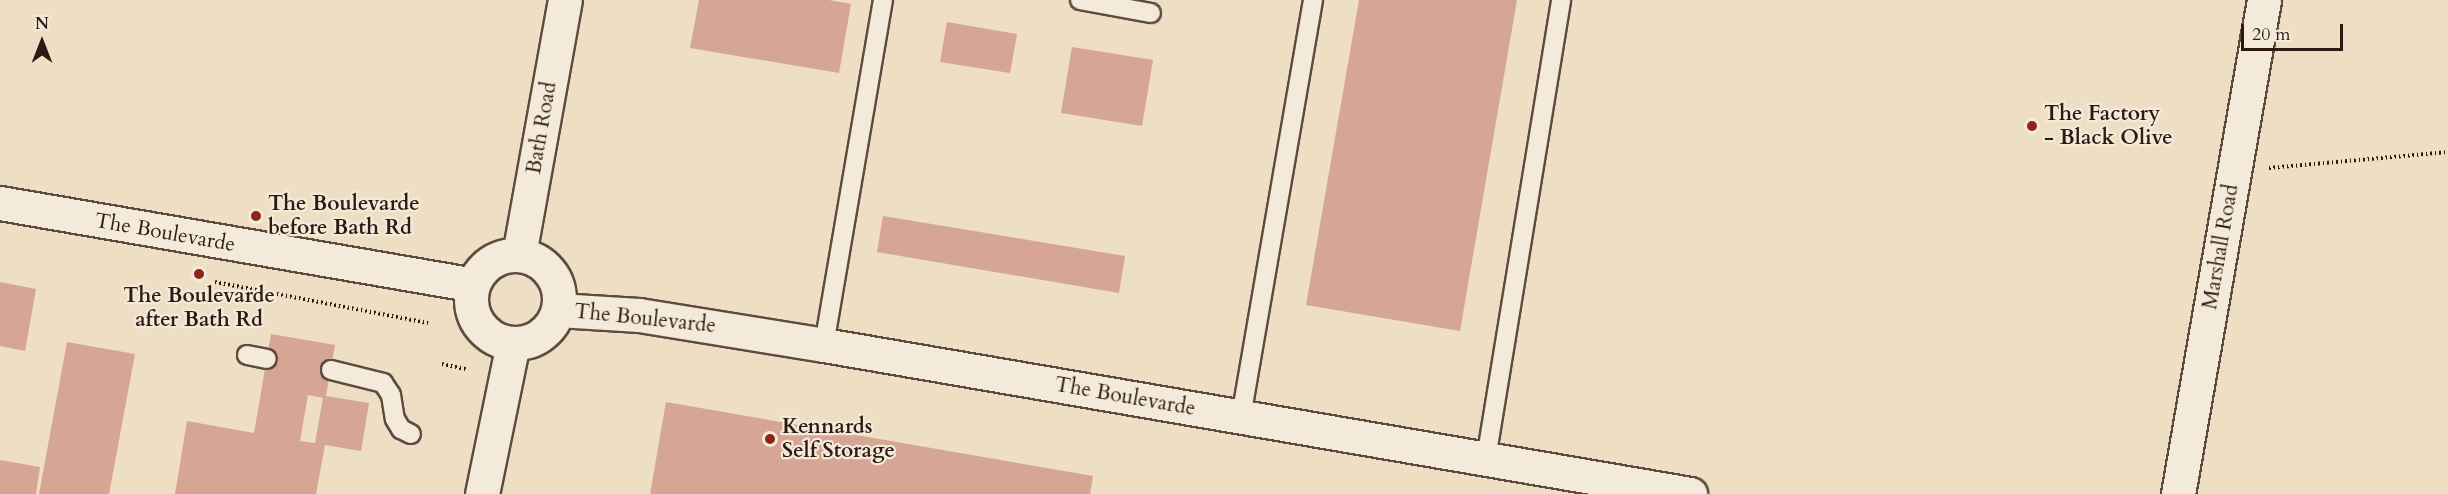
<!DOCTYPE html>
<html>
<head>
<meta charset="utf-8">
<style>
  body { margin:0 }
  #map { position:relative; width:2448px; height:494px; overflow:hidden; background:#eddec4; font-family:Cardo,serif }
  div>[style] { position:absolute }
  .building>* { inset:0; background:#d7a593 }
  .path>* { height:4px; margin-top:-2px; transform-origin:0; background:repeating-linear-gradient(90deg,#2e1a13 0 1.5px,transparent 0 4.5px) }
  .roads { filter:drop-shadow(2px 0 #5e4b3f) drop-shadow(-2px 0 #5e4b3f) drop-shadow(0 2px #5e4b3f) drop-shadow(0 -2px #5e4b3f) }
  .service>* { height:18px; margin:-9px; padding:0 9px; transform-origin:9px; border-radius:9px; background:#f3ead9 }
  .minor>* { height:33px; margin:-16.5px; padding:0 16.5px; transform-origin:16.5px; border-radius:16.5px; background:#f3ead9 }
  .tertiary>* { height:33px; margin:-16.5px; padding:0 16.5px; transform-origin:16.5px; border-radius:16.5px; background:#f3ead9 }
  .tertiary>.ring { margin:-16.5px; padding:0; box-sizing:content-box; background:none; border:33px solid #f3ead9; border-radius:50% }
  .dots>* { width:16px; height:16px; translate:-50% -50%; box-sizing:border-box; border:3px solid #f3ead9; border-radius:50% }
  span { translate:-50% -50%; white-space:nowrap; text-align:center; line-height:1.15; -webkit-text-stroke:4.5px #f3ead9; paint-order:stroke }
  .poi-label { font-size:21px; color:#2e1a13; font-weight:700 }
  .left { translate:0 -50%; text-align:left }
  .street-label { font-size:21px; color:#2e1a13 }
  .north { position:absolute; left:12px; top:12px; width:60px; height:60px; -webkit-text-stroke:4px #f3ead9; paint-order:stroke; rotate:0deg; font-size:16px; font-weight:700; line-height:24px; text-align:center; color:#2e1a13 }
  .north::after { content:''; display:block; margin:auto; width:21px; height:27px; background:#2e1a13; clip-path:polygon(50% 0,100% 100%,50% 72%,0 100%) }
  .scale { position:absolute; left:2241px; top:24px; width:102px; height:27px; box-sizing:border-box; border:3px solid #2e1a13; border-top:0; padding-left:8px; font-size:18px; line-height:21px; white-space:nowrap; color:#2e1a13; -webkit-text-stroke:4px #f3ead9; paint-order:stroke }
</style>
</head>
<body>
<div id="map">
  <div class="building">
    <i style="clip-path:polygon(699px 0,829px 0,851px 4px,839px 73px,690px 48px)"></i>
    <i style="clip-path:polygon(1359px 0,1517px 0,1460px 331px,1306px 305px)"></i>
    <i style="clip-path:polygon(947px 22px,1017px 34px,1010px 73px,940px 62px)"></i>
    <i style="clip-path:polygon(1072px 47px,1153px 60px,1142px 126px,1061px 113px)"></i>
    <i style="clip-path:polygon(883px 216px,1125px 256px,1119px 293px,877px 252px)"></i>
    <i style="clip-path:polygon(0 282px,36px 289px,25px 351px,0 346px)"></i>
    <i style="clip-path:polygon(evenodd,271px 334px,335px 345px,326px 396px,369px 403px,361px 451px,325px 445px,316px 494px,175px 494px,187px 421px,254px 433px,271px 334px,308px 395px,323px 398px,315px 443px,300px 441px,308px 395px)"></i>
    <i style="clip-path:polygon(67px 342px,135px 354px,109px 494px,39px 494px)"></i>
    <i style="clip-path:polygon(666px 402px,1093px 476px,1090px 494px,650px 494px)"></i>
    <i style="clip-path:polygon(0 460px,40px 467px,36px 494px,0 494px)"></i>
  </div>
  <div class="path">
    <i style="left:2269px;top:168px;width:180px;rotate:-5.1deg"></i>
    <i style="left:215px;top:282px;width:217px;rotate:10.9deg"></i>
    <i style="left:442px;top:364px;width:25px;rotate:12deg"></i>
  </div>
  <div class="roads">
    <div class="service">
      <i style="left:1080px;top:0;width:72px;rotate:10.4deg"></i>
      <i style="left:824px;top:345px;width:350px;rotate:-80.3deg"></i>
      <i style="left:247px;top:355px;width:20px;rotate:11deg"></i>
      <i style="left:331px;top:370px;width:54px;rotate:14deg"></i>
      <i style="left:383px;top:383px;width:14px;rotate:56deg"></i>
      <i style="left:391px;top:395px;width:24px;rotate:81deg"></i>
      <i style="left:395px;top:419px;width:12px;rotate:59deg"></i>
      <i style="left:401px;top:429px;width:11px;rotate:27deg"></i>
      <i style="left:1241px;top:417px;width:423px;rotate:-80.2deg"></i>
      <i style="left:1486px;top:459px;width:465px;rotate:-80.7deg"></i>
    </div>
    <div class="minor">
      <i style="left:558px;top:310px;width:81px;rotate:3.5deg"></i>
      <i style="left:639px;top:315px;width:187px;rotate:9.2deg"></i>
      <i style="left:824px;top:345px;width:879px;rotate:9.76deg"></i>
      <i style="left:2178px;top:494px;width:501px;rotate:-80.12deg"></i>
    </div>
    <div class="tertiary">
      <i style="left:0;top:203px;width:480px;rotate:9.8deg"></i>
      <i style="left:519px;top:255px;width:259px;rotate:-79.8deg"></i>
      <i class="ring" style="left:471px;top:255px;width:55px;height:55px"></i>
      <i style="left:482px;top:494px;width:154px;rotate:-78.4deg"></i>
    </div>
  </div>
  <div class="dots">
    <i style="left:2032px;top:126px;background:#8f2418"></i>
    <i style="left:256px;top:216px;background:#8f2418"></i>
    <i style="left:199px;top:274px;background:#8f2418"></i>
    <i style="left:770px;top:439px;background:#8f2418"></i>
  </div>
  <div class="poi-label">
    <span class="left" style="left:2044px;top:126px">The Factory<br>- Black Olive</span>
    <span class="left" style="left:268px;top:216px">The Boulevarde<br>before Bath Rd</span>
    <span style="left:199px;top:308px">The Boulevarde<br>after Bath Rd</span>
    <span class="left" style="left:782px;top:439px">Kennards<br>Self Storage</span>
  </div>
  <div class="street-label">
    <span style="left:542px;top:128px;rotate:-80deg">Bath Road</span>
    <span style="left:165px;top:233px;rotate:10deg">The Boulevarde</span>
    <span style="left:2221px;top:247px;rotate:-80deg">Marshall Road</span>
    <span style="left:645px;top:319px;rotate:6deg">The Boulevarde</span>
    <span style="left:1125px;top:397px;rotate:10deg">The Boulevarde</span>
  </div>
  <div class="north">N</div>
  <div class="scale">20 m</div>
</div>
</body>
</html>
